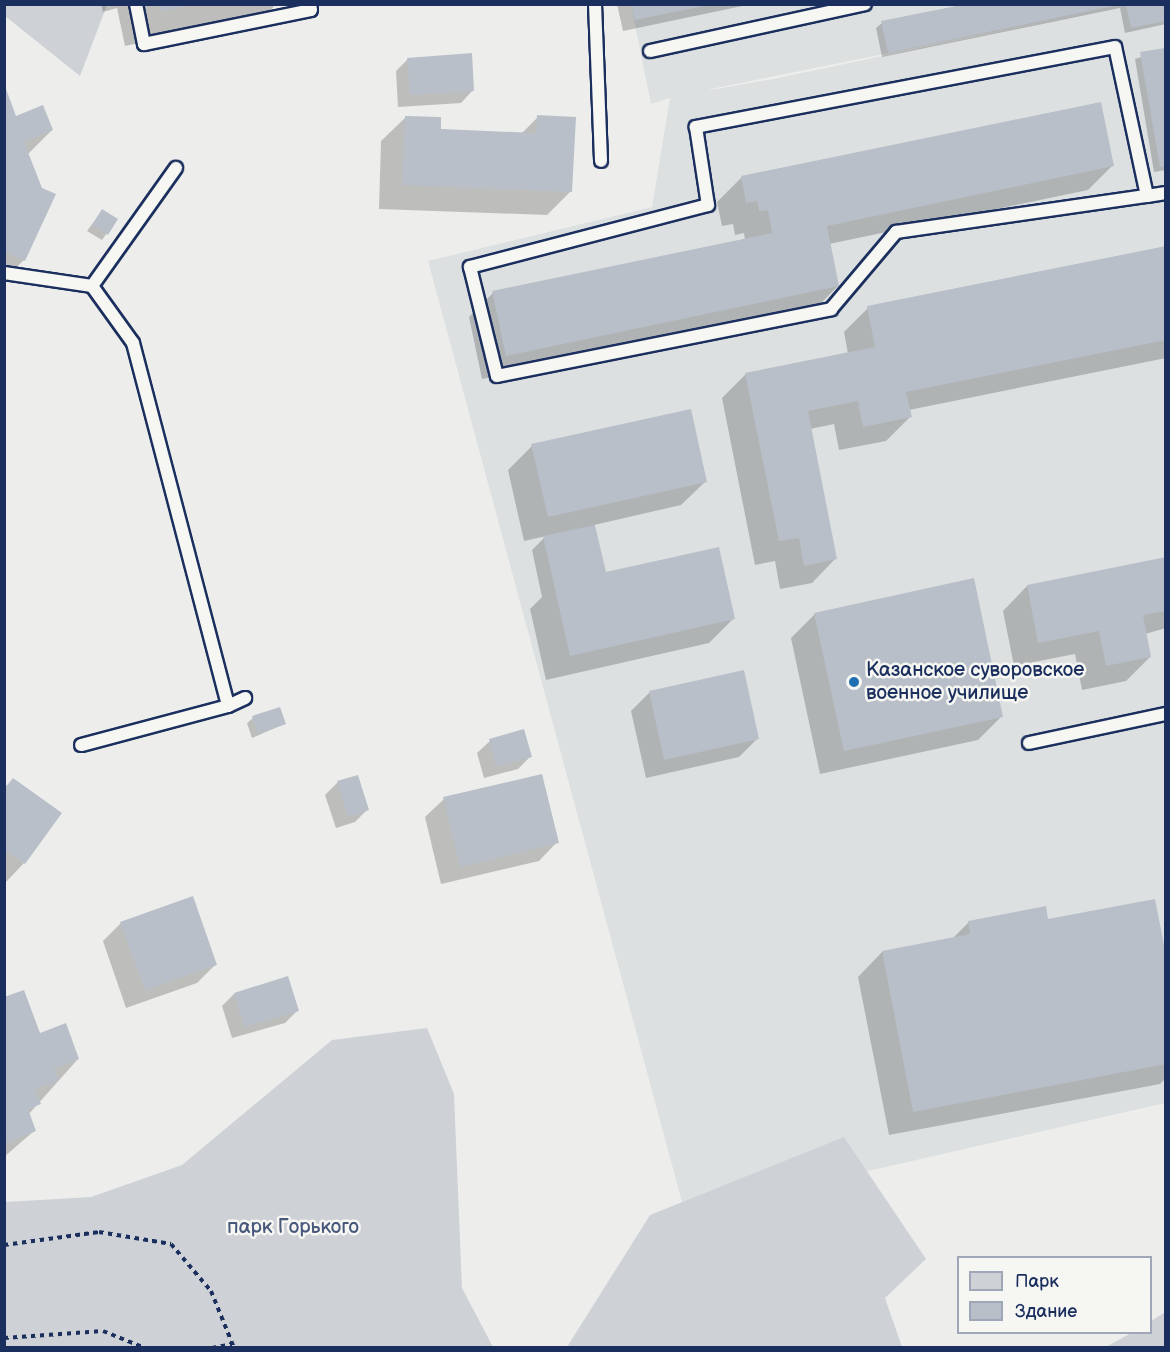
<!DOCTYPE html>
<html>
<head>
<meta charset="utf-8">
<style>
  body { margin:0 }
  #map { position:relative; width:1170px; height:1352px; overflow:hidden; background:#edeeec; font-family:"Balsamiq Sans",sans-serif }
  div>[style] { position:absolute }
  .built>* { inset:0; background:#dde0e1 }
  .green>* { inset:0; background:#ced2d7 }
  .shadow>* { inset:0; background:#0003 }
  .building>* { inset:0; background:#b9bfc8 }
  .path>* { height:4px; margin-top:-2px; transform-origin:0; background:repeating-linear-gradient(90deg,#1b2f5e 0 4.5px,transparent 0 9px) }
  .roads { filter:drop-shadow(2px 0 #1b2f5e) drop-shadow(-2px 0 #1b2f5e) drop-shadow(0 2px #1b2f5e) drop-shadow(0 -2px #1b2f5e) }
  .service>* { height:12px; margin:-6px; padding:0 6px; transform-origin:6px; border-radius:6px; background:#f6f6f2 }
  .dots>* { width:16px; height:16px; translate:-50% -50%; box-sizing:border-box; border:3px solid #f6f6f2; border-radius:50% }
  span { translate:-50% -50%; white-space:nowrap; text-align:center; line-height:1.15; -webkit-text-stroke:5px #f6f6f2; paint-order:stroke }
  .poi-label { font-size:20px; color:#1b2f5e }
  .left { translate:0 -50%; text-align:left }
  .park-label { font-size:20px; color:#48587c }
  .frame { position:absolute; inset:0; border:6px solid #1b2f5e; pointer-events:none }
  .legend { position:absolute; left:957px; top:1256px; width:195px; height:78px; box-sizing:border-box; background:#f6f6f2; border:2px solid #9ea6b7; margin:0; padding:8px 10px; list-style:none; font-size:18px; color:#1b2f5e }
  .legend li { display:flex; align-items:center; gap:12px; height:30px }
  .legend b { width:30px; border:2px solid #9ea6b7 }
</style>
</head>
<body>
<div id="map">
  <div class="built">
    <i style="clip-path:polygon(evenodd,631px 5px,1165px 5px,1165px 1103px,685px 1213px,428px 261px,652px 207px,670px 98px,651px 104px,631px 5px,1102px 10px,773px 79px,710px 90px,711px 89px,1102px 10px)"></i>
  </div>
  <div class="green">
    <i style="clip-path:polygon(4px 5px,107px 5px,80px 76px,5px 16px)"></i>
    <i style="clip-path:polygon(427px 1028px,454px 1094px,462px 1288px,493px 1347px,5px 1347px,5px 1202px,91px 1197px,182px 1165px,332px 1040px)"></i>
    <i style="clip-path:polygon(844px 1137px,926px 1259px,885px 1298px,902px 1347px,567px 1347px,650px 1215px)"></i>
    <i style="clip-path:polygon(1165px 1312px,1165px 1347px,1106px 1347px,1131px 1333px,1150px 1332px,1151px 1321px)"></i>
  </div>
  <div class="shadow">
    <i style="clip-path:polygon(101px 4px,276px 4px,266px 15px,125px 46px,117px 8px,103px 12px)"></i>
    <i style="clip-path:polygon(617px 4px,752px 4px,623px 31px)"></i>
    <i style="clip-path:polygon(968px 4px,1166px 4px,1166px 24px,1125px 33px,1120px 8px,882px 57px,876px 28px,882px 23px)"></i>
    <i style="clip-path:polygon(1164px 50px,1166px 170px,1154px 172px,1135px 59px)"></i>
    <i style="clip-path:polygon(408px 59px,473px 90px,461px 103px,398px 107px,396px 71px)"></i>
    <i style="clip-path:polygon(4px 90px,16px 118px,52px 130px,27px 155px,41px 189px,54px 195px,24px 260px,4px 279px)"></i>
    <i style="clip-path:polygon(1100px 104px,1112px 166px,1088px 190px,829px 244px,838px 286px,814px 310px,482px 379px,469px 317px,493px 293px,745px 240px,744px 233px,735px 235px,733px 224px,722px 226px,717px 202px,741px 178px)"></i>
    <i style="clip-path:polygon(406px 117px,439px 130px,521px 134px,538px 117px,571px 191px,547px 215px,379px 209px,381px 141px)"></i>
    <i style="clip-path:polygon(102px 211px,116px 220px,102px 240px,87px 231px)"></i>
    <i style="clip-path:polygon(1166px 247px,1166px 358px,909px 410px,910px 417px,886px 441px,839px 450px,834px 424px,810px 429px,836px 558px,812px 583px,780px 589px,775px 561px,755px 565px,722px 398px,746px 374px,848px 354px,844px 332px,868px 308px)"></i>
    <i style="clip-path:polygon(532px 446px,706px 481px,681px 505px,594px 525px,605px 573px,733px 619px,709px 643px,546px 680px,530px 609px,542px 597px,532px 550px,546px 536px,524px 541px,508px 470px)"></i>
    <i style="clip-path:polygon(1166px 559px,1166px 628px,1145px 634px,1150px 657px,1126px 681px,1082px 690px,1075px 654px,1014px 666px,1003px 611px,1027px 586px)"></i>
    <i style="clip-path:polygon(815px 614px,1002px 716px,978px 740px,820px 774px,791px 638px)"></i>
    <i style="clip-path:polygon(649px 693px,757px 739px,739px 757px,646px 778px,631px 711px)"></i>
    <i style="clip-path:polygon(253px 718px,284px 724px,252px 738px,247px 723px)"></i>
    <i style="clip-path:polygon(490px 741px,530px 757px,518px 769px,484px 778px,477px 753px)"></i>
    <i style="clip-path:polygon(357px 776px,367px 810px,355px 822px,336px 828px,325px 795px,337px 783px)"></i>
    <i style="clip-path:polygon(13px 780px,24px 863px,6px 882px,4px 788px)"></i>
    <i style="clip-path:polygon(444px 799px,557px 842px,539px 861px,441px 884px,425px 817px)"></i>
    <i style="clip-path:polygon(1047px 921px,1166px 963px,1166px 1078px,1160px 1084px,889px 1135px,858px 977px,882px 952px,952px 939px,969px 922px)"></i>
    <i style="clip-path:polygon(121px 923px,216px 964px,197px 983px,126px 1008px,103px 941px)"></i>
    <i style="clip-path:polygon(234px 994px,297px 1011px,285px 1023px,232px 1038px,222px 1006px)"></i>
    <i style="clip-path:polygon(4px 999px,39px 1035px,78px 1059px,28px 1115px,34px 1131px,4px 1157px)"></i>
  </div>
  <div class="building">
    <i style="clip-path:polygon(158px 4px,189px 4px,190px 5px,160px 12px)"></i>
    <i style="clip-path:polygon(631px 4px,704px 4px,704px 6px,635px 20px)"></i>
    <i style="clip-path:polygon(961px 5px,1113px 5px,1113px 6px,888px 53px,881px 21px)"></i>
    <i style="clip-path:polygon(1126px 5px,1166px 5px,1166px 21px,1131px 28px)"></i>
    <i style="clip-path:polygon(1165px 48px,1166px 166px,1160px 167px,1140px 52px)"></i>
    <i style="clip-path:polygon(472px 53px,474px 91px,410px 95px,407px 58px)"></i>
    <i style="clip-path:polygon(5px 86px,16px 116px,43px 105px,53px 130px,24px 142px,42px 188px,56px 194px,25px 261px,5px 252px)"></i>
    <i style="clip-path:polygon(1101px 102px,1114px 166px,827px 226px,839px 286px,506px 356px,492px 291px,772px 233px,768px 210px,759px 211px,757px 201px,746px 203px,741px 176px)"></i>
    <i style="clip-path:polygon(537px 115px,576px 117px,572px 192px,402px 185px,405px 116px,441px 117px,441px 129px,536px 133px)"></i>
    <i style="clip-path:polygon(102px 209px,118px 219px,108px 235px,92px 225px)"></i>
    <i style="clip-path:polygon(1166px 246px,1166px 340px,906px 392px,912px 417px,863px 427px,858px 401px,808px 411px,837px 559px,804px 566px,799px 538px,779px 541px,745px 373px,875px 347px,867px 306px)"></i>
    <i style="clip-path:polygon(691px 409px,707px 482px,548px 517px,531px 444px)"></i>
    <i style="clip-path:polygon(595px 525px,606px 572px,719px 547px,735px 619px,570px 656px,543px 536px)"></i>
    <i style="clip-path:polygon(1166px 557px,1166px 611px,1143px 615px,1151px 657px,1106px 666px,1099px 631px,1038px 643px,1027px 585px)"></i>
    <i style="clip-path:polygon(974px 578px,1003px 717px,844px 751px,814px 613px)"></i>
    <i style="clip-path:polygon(744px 670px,759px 739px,664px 760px,649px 691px)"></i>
    <i style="clip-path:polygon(280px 707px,286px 724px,258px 734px,252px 716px)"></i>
    <i style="clip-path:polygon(524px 729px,532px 757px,496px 767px,489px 739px)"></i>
    <i style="clip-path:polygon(542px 774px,559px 843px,460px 867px,443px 797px)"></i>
    <i style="clip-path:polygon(358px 775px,369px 810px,348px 817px,337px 781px)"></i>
    <i style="clip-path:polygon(13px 778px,62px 813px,25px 864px,4px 849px,4px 789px)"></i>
    <i style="clip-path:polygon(193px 896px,217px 965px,145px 990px,120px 922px)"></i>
    <i style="clip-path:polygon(1155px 899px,1166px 955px,1166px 1064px,913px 1112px,882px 951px,970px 934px,968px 921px,1046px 906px,1048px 919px)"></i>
    <i style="clip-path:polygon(288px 976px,299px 1011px,244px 1027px,234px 993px)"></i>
    <i style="clip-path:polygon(24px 990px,40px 1033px,66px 1023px,79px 1059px,54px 1069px,59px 1081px,35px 1089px,41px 1104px,28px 1109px,36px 1131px,4px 1144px,4px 997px)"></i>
  </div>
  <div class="path">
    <i style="left:4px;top:1245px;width:96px;rotate:-7.8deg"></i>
    <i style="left:99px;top:1232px;width:73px;rotate:9.5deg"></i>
    <i style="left:171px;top:1244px;width:62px;rotate:49.6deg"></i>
    <i style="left:211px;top:1291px;width:61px;rotate:68deg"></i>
    <i style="left:4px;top:1338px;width:99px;rotate:-4deg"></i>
    <i style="left:103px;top:1331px;width:45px;rotate:22deg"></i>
    <i style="left:212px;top:1348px;width:20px;rotate:-11deg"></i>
  </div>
  <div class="roads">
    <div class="service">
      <i style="left:136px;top:4px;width:41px;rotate:78.7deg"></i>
      <i style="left:144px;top:44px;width:170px;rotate:-11.5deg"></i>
      <i style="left:311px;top:10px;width:6px;rotate:-99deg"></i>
      <i style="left:595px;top:4px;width:157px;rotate:87.8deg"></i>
      <i style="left:650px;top:51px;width:220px;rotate:-12.3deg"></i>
      <i style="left:1147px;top:196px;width:152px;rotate:-102.1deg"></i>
      <i style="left:1115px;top:47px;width:427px;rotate:169.2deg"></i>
      <i style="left:696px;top:127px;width:79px;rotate:81.3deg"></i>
      <i style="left:708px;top:205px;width:246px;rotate:165.4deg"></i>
      <i style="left:470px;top:267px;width:112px;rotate:76.1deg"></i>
      <i style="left:497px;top:376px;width:341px;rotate:-11.3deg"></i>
      <i style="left:831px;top:309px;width:101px;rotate:-49.8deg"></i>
      <i style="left:896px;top:232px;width:254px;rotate:-8.2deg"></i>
      <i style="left:1147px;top:196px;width:19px;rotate:-9deg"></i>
      <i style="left:4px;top:273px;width:89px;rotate:8.4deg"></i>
      <i style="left:92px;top:286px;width:70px;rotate:54.3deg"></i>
      <i style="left:133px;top:343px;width:375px;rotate:75.3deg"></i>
      <i style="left:228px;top:706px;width:152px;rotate:165.1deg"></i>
      <i style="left:92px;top:286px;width:145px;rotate:-54.6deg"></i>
      <i style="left:228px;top:706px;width:19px;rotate:-25deg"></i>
      <i style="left:1029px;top:743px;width:140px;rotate:-12deg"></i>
    </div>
  </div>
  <div class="dots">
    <i style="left:854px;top:682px;background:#1f6fb2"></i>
  </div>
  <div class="poi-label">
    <span class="left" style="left:866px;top:682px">Казанское суворовское<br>военное училище</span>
  </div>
  <div class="park-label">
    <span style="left:293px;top:1227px">парк Горького</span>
  </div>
  <div class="frame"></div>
  <ul class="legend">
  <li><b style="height:16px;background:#ced2d7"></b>Парк</li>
  <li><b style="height:16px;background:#b9bfc8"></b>Здание</li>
  </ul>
</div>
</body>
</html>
